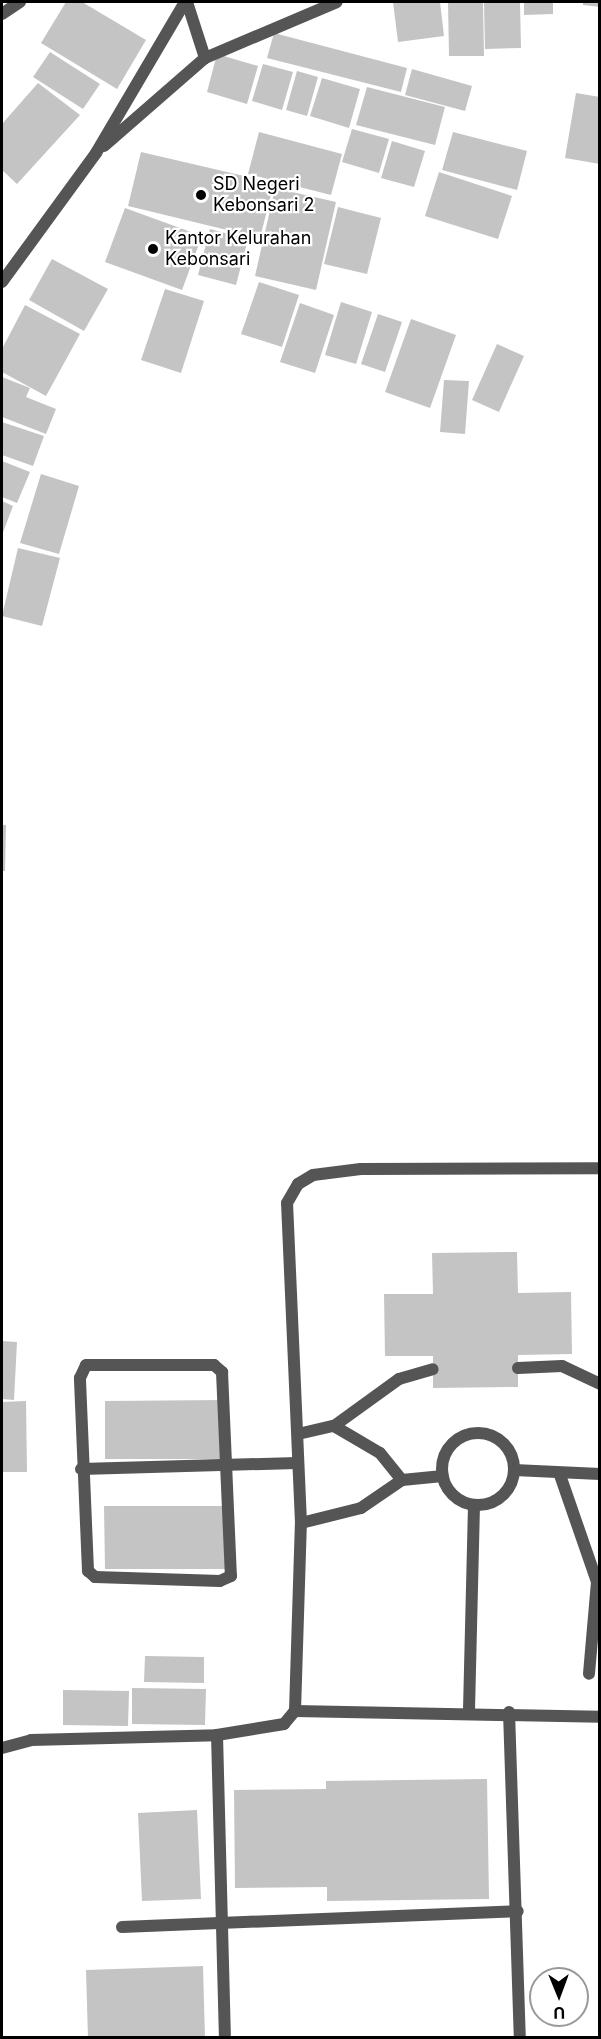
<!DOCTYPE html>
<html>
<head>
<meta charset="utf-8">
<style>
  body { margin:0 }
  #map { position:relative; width:601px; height:2039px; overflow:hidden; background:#fff; font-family:Inter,sans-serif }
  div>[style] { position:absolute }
  .building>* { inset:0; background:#c4c4c4 }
  .lane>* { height:12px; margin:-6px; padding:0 6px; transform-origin:6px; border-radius:6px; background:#555 }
  .lane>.ring { margin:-6px; padding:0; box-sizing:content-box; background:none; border:12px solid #555; border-radius:50% }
  .street>* { height:12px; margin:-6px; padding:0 6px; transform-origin:6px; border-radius:6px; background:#555 }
  .dots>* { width:16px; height:16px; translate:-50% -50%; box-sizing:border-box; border:3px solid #fff; border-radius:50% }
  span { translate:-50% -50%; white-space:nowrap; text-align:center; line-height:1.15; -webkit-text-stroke:4.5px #fff; paint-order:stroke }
  .poi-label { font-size:18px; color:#000 }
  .left { translate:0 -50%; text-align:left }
  .frame { position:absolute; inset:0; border:3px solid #000; pointer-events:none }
  .north { position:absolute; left:529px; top:1967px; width:60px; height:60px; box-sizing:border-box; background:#fff; border:2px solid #999; border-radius:50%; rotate:179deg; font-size:16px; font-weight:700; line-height:24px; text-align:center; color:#000 }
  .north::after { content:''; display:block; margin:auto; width:21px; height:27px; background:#000; clip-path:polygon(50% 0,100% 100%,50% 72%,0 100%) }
</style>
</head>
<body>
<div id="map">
  <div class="building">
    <i style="clip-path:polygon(66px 2px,82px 2px,146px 40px,117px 89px,41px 43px)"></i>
    <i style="clip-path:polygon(393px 2px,440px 2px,444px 36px,398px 42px)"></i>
    <i style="clip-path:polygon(448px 2px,483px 2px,484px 56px,449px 56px)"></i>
    <i style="clip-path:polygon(484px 2px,520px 2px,521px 48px,485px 49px)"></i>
    <i style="clip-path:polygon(524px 2px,553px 2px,553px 14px,524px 15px)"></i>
    <i style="clip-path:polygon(583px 2px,600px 2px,600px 7px,583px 5px)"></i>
    <i style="clip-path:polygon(274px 33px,407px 68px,401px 92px,267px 58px)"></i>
    <i style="clip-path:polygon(50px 52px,100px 84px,83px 109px,33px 77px)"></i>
    <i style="clip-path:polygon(217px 54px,258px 66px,247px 104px,207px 92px)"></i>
    <i style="clip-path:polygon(263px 64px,293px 72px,282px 110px,252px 101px)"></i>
    <i style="clip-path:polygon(412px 69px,472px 86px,465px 111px,405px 95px)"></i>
    <i style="clip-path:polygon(297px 71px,318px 77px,307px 116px,286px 110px)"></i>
    <i style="clip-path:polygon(322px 78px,360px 89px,349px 128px,310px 116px)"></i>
    <i style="clip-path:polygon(38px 83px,80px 115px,17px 184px,2px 170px,2px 124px)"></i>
    <i style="clip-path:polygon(367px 87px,445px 107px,435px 145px,356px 125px)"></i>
    <i style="clip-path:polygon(576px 93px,600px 97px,600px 164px,565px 158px)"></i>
    <i style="clip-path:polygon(352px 129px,389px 139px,379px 173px,342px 162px)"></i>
    <i style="clip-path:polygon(259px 132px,342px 154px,331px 195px,248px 174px)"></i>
    <i style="clip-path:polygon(453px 132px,527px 151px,517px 190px,442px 170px)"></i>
    <i style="clip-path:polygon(392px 141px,425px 151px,414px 187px,381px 178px)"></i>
    <i style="clip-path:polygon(141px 152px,274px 183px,260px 238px,128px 206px)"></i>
    <i style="clip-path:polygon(439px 172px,512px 196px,498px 239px,425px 216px)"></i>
    <i style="clip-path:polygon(275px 188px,336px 202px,316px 290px,255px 276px)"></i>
    <i style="clip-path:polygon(338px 207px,381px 218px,367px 274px,324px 264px)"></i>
    <i style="clip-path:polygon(125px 208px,202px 236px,182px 290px,105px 262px)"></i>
    <i style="clip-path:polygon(210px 229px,248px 239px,236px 285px,198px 275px)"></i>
    <i style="clip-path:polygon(52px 259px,108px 289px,84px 331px,29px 300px)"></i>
    <i style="clip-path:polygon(259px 282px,299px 295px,282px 347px,241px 334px)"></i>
    <i style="clip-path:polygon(165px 289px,204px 301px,181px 373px,141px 360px)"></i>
    <i style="clip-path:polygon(341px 302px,372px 312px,356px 364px,325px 355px)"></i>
    <i style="clip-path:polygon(300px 303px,334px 315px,315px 373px,280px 362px)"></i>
    <i style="clip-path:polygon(25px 305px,80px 334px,46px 396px,2px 372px,2px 349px)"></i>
    <i style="clip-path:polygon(378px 314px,402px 322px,385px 372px,361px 364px)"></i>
    <i style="clip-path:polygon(411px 319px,456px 335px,430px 408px,385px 392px)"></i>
    <i style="clip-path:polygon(497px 344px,524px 356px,499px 412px,472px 400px)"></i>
    <i style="clip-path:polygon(2px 377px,30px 388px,26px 397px,56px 409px,46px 434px,2px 417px)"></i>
    <i style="clip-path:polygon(444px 380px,469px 381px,465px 434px,440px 432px)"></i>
    <i style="clip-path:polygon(2px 422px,44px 436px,33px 466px,2px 455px)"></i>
    <i style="clip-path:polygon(2px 461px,30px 472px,17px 503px,2px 497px)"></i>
    <i style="clip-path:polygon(41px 474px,79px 486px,59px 554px,20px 543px)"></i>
    <i style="clip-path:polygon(2px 501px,13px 506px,2px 535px)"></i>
    <i style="clip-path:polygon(18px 548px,60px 558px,42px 626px,2px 616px)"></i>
    <i style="clip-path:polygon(2px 825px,6px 825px,5px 871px,2px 871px)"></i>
    <i style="clip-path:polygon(517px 1252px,518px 1293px,571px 1292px,572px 1354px,518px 1355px,518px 1387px,433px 1388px,433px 1356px,385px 1356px,384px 1294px,433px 1294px,432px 1253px)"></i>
    <i style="clip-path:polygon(2px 1341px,17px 1342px,14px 1400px,2px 1399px)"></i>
    <i style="clip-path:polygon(224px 1400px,224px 1459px,105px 1459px,105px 1401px)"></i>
    <i style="clip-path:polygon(26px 1401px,27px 1472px,2px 1472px,2px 1402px)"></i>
    <i style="clip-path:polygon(104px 1506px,230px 1506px,230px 1569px,105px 1569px)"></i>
    <i style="clip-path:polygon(145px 1656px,204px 1657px,204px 1683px,144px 1682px)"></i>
    <i style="clip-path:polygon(132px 1688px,206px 1689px,205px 1725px,132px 1724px)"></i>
    <i style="clip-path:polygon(63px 1690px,129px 1691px,128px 1726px,63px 1725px)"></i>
    <i style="clip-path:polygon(487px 1779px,489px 1899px,327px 1901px,327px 1887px,235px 1888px,234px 1790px,326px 1789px,326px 1781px)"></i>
    <i style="clip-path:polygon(197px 1810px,201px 1899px,142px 1901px,138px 1813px)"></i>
    <i style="clip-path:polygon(203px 1966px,205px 2038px,88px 2038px,86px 1970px)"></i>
  </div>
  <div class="lane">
    <i style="left:86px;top:1365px;width:128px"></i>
    <i style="left:214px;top:1365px;width:11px;rotate:41deg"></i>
    <i style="left:222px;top:1372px;width:204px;rotate:87.5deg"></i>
    <i style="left:231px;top:1576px;width:12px;rotate:156deg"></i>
    <i style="left:220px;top:1581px;width:125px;rotate:-178.2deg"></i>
    <i style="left:95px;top:1577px;width:9px;rotate:-139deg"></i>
    <i style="left:88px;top:1571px;width:193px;rotate:-92.4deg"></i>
    <i style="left:80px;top:1378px;width:14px;rotate:-65deg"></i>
    <i style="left:518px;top:1368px;width:44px;rotate:-2.6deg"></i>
    <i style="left:562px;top:1366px;width:42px;rotate:25.3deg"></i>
    <i style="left:334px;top:1426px;width:53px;rotate:30.4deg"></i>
    <i style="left:380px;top:1453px;width:35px;rotate:51deg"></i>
    <i class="ring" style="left:442px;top:1433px;width:60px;height:60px"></i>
    <i style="left:298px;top:1434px;width:37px;rotate:-13deg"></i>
    <i style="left:334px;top:1426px;width:80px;rotate:-35.9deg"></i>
    <i style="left:399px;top:1379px;width:35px;rotate:-16deg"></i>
    <i style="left:81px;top:1469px;width:216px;rotate:-1.6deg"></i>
    <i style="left:514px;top:1470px;width:86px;rotate:2.7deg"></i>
    <i style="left:560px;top:1475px;width:113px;rotate:70.9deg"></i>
    <i style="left:597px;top:1582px;width:92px;rotate:95deg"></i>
    <i style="left:301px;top:1523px;width:62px;rotate:-14deg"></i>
    <i style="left:361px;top:1508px;width:50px;rotate:-34.3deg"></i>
    <i style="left:402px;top:1480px;width:41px;rotate:-5.6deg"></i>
    <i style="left:469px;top:1710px;width:205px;rotate:-88.6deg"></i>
    <i style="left:295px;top:1711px;width:188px;rotate:-88.2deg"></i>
    <i style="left:301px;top:1523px;width:320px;rotate:-92.5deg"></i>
    <i style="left:287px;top:1203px;width:22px;rotate:-60deg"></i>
    <i style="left:298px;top:1184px;width:17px;rotate:-31deg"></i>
    <i style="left:313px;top:1175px;width:48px;rotate:-7.1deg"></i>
    <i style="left:361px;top:1169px;width:239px;rotate:-0.2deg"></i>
    <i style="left:509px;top:1712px;width:326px;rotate:88.1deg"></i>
    <i style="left:217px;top:1735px;width:301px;rotate:88.5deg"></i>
    <i style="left:31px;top:1740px;width:186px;rotate:-1.5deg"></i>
    <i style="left:217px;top:1735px;width:68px;rotate:-9.3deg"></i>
    <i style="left:284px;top:1724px;width:17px;rotate:-50deg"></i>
    <i style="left:295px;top:1711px;width:305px;rotate:1.1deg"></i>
    <i style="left:122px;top:1927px;width:396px;rotate:-2.3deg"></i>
  </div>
  <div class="street">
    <i style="left:187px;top:2px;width:59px;rotate:72.2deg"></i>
    <i style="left:2px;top:14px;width:22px;rotate:-34deg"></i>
    <i style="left:104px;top:146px;width:134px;rotate:-41.1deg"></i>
    <i style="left:205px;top:58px;width:143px;rotate:-23deg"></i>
    <i style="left:2px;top:282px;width:160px;rotate:-53.9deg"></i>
    <i style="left:96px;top:153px;width:175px;rotate:-59.5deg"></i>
    <i style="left:2px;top:1748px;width:30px;rotate:-15deg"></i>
  </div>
  <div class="dots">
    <i style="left:201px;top:195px;background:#000"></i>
    <i style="left:153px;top:249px;background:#000"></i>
  </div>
  <div class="poi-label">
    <span class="left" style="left:213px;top:195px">SD Negeri<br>Kebonsari 2</span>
    <span class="left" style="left:165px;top:249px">Kantor Kelurahan<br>Kebonsari</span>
  </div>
  <div class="frame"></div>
  <div class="north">U</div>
</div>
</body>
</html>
